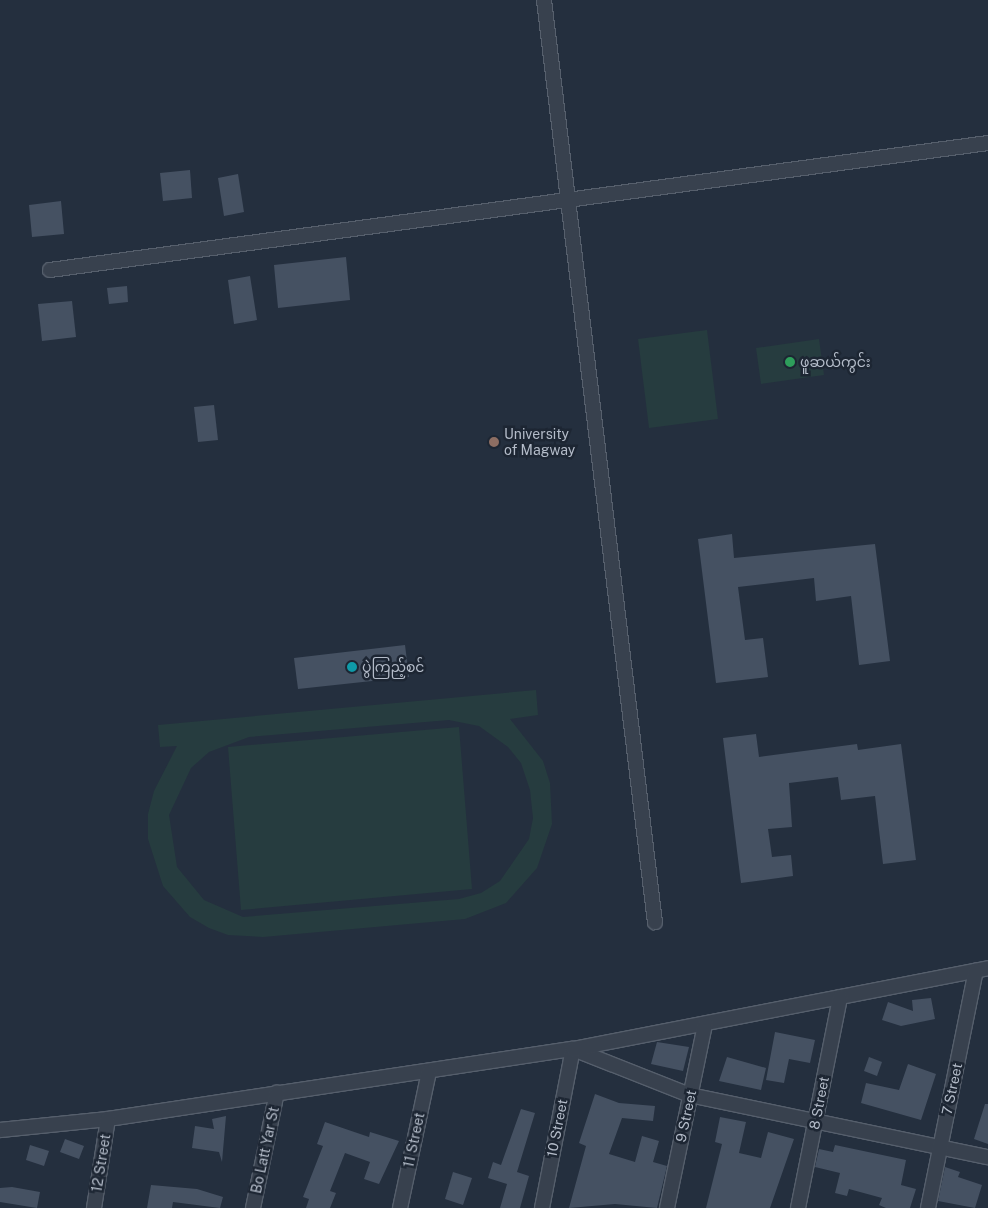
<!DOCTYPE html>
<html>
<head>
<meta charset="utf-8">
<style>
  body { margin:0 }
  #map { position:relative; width:988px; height:1208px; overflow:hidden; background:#242f3e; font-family:"Public Sans","Noto Sans Myanmar",sans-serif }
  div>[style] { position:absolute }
  .green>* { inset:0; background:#263c3f }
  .building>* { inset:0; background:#455162 }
  .roads { filter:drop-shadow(1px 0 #565f6c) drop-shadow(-1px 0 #565f6c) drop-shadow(0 1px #565f6c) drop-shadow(0 -1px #565f6c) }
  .street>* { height:14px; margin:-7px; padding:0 7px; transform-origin:7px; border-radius:7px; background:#38414e }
  .dots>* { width:14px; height:14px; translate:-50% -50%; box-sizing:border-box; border:2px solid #1d2633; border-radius:50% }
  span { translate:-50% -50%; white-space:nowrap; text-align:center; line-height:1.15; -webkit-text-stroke:5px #1d2633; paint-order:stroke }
  .poi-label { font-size:14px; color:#b4bcc9 }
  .left { translate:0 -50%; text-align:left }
  .street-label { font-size:14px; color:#b4bcc9 }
</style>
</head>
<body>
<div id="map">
  <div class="green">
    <i style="clip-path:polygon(707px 330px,718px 419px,649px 428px,638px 339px)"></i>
    <i style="clip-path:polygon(819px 339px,824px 375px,761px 384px,756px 348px)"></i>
    <i style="clip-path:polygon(evenodd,536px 690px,538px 715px,510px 719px,543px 761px,550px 783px,552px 824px,537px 868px,506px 903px,465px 919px,263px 937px,228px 935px,209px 928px,190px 917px,163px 886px,148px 839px,148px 814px,154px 791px,177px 746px,160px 747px,158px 725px,536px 690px,449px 720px,479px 726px,508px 747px,521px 763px,530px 790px,533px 818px,529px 839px,500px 881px,481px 893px,459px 899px,243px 917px,204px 900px,177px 867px,169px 815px,191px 768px,209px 752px,249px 737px,449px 720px)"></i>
    <i style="clip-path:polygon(459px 727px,472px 889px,241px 910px,228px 747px)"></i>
  </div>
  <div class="building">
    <i style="clip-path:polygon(190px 170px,192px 198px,163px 201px,160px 173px)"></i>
    <i style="clip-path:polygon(238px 174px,244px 212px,224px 216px,218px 178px)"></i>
    <i style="clip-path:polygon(61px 201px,64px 234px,32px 237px,29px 205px)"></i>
    <i style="clip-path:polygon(346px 257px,350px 300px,278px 308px,274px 265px)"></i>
    <i style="clip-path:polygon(250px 276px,257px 320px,234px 324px,228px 280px)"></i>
    <i style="clip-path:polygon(127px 286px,128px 302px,109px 304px,107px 288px)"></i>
    <i style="clip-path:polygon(72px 301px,76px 337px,42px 341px,38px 304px)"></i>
    <i style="clip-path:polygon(214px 405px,218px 440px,198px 442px,194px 407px)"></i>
    <i style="clip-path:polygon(732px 534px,734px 558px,875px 544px,890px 661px,859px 665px,851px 596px,816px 601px,814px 578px,738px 587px,745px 640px,763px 638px,768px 677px,716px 683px,698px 539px)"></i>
    <i style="clip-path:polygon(405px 645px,409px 677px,298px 689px,294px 658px)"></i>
    <i style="clip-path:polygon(756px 734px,759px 757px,857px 744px,858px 750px,901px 744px,916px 860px,883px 864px,875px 796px,841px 800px,838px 777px,789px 783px,792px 827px,768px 829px,772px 857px,791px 855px,793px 876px,741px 883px,723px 738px)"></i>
    <i style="clip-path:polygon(931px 998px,935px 1019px,901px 1026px,882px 1020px,888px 1002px,913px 1011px,912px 1000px)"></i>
    <i style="clip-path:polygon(775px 1032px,815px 1040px,810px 1063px,789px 1059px,784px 1083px,766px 1080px)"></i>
    <i style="clip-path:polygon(657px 1042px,689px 1047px,683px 1071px,651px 1064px)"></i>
    <i style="clip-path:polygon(727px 1057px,766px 1068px,761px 1090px,719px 1081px)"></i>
    <i style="clip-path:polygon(869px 1057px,882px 1062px,877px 1076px,864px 1071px)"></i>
    <i style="clip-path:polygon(908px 1064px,936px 1074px,921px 1120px,861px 1103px,866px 1083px,899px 1090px)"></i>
    <i style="clip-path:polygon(595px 1094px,619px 1103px,655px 1106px,653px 1121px,622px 1118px,609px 1154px,635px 1162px,642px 1136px,659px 1141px,653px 1162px,667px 1166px,657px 1208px,615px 1204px,569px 1208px,586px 1146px,579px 1143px)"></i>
    <i style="clip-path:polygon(985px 1104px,988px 1104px,988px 1144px,974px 1139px)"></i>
    <i style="clip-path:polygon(521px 1109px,535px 1113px,517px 1172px,529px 1176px,520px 1208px,500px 1208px,507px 1184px,488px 1178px,493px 1162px,501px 1165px)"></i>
    <i style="clip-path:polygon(226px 1116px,222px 1162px,219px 1152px,192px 1148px,195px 1126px,214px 1129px,212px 1119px)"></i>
    <i style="clip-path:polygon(720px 1117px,746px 1122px,739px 1153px,761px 1158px,768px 1132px,794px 1139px,770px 1208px,706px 1208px,722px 1144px,715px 1142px)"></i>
    <i style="clip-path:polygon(325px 1122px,369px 1137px,370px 1132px,399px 1141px,379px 1184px,364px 1179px,370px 1162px,345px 1153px,330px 1191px,336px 1193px,330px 1208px,306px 1208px,309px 1199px,303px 1197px,323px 1146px,317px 1144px)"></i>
    <i style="clip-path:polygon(65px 1139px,84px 1146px,79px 1159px,60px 1152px)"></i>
    <i style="clip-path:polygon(30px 1145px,49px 1151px,44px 1166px,26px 1160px)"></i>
    <i style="clip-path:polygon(835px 1145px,906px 1160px,901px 1185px,916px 1189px,910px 1208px,886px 1208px,879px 1205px,882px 1198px,849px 1189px,847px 1196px,835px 1193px,840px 1173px,815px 1167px,819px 1149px,833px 1152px)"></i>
    <i style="clip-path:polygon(945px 1167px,960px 1172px,958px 1177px,982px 1185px,975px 1208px,938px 1201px)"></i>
    <i style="clip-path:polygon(453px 1172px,472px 1178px,463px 1205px,445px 1199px)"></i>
    <i style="clip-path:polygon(151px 1185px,197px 1189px,223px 1197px,220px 1208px,173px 1202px,172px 1208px,147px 1208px)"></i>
    <i style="clip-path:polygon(12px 1187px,40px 1192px,37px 1208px,0 1202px,0 1188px)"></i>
  </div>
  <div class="roads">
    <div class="street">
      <i style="left:544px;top:0;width:929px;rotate:83.14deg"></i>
      <i style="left:50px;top:270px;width:947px;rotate:-7.71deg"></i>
      <i style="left:0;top:1130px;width:109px;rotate:-5.8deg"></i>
      <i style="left:108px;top:1119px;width:470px;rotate:-8.6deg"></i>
      <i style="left:573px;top:1049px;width:126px;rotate:21.5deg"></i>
      <i style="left:690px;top:1095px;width:304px;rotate:11.8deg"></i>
      <i style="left:94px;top:1208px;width:90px;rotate:-81.1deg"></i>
      <i style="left:253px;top:1208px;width:118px;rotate:-78.3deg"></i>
      <i style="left:400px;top:1208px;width:139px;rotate:-78deg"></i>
      <i style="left:542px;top:1208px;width:162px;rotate:-79deg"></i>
      <i style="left:573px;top:1049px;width:423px;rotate:-11deg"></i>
      <i style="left:667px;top:1208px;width:188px;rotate:-78.3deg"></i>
      <i style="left:798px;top:1208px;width:215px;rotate:-78.7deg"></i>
      <i style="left:928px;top:1208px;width:242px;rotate:-78.6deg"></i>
    </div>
  </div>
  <div class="dots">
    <i style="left:790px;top:362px;background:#2e9e5b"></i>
    <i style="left:494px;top:442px;background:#8d6e63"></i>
    <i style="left:352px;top:667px;background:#0f9aa8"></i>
  </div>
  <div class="poi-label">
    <span class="left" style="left:800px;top:362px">ဖူဆယ်ကွင်း</span>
    <span class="left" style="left:504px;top:442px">University<br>of Magway</span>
    <span class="left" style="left:362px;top:667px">ပွဲကြည့်စင်</span>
  </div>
  <div class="street-label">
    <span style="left:952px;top:1089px;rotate:-78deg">7 Street</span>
    <span style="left:819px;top:1103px;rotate:-79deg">8 Street</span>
    <span style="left:686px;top:1116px;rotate:-78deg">9 Street</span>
    <span style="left:557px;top:1128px;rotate:-79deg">10 Street</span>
    <span style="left:414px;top:1140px;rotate:-78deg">11 Street</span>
    <span style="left:265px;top:1150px;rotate:-78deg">Bo Latt Yar St</span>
    <span style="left:101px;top:1163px;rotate:-81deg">12 Street</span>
  </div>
</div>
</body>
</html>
